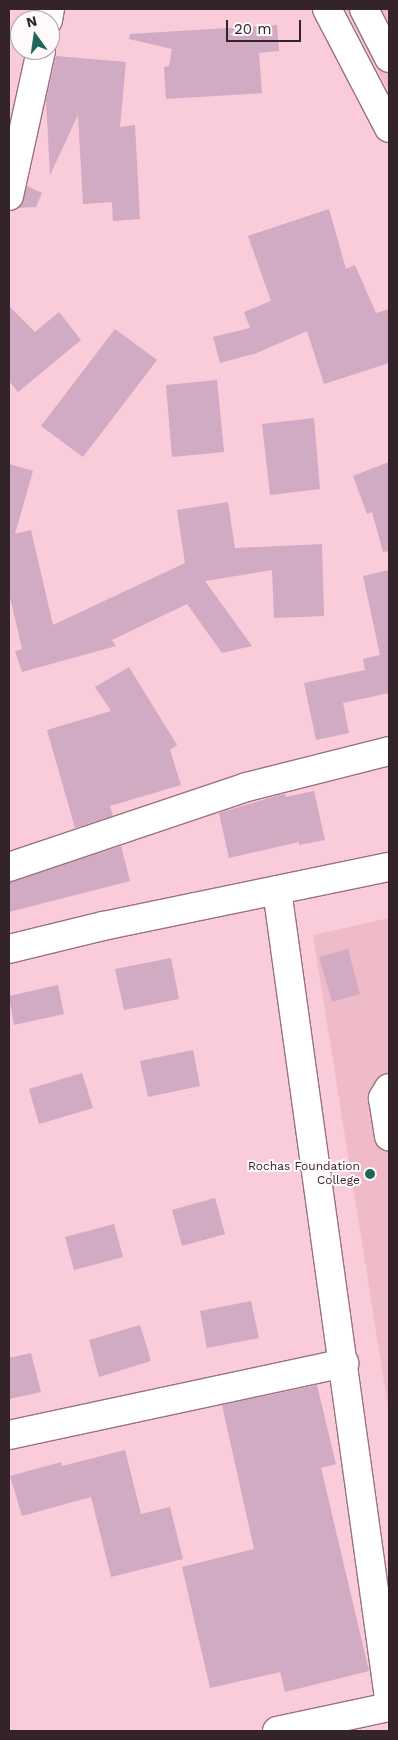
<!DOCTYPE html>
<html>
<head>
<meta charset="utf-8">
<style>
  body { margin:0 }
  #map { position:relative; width:398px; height:1740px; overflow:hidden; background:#facbd8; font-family:"Work Sans",sans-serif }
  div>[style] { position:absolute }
  .built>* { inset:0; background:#f0bbc9 }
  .building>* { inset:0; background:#d1aac3 }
  .roads { filter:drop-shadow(1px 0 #9b717d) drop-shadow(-1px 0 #9b717d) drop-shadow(0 1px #9b717d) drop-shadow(0 -1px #9b717d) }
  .minor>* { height:28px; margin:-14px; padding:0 14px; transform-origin:14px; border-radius:14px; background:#fff }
  .dots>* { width:14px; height:14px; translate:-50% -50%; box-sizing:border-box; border:2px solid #fef9fb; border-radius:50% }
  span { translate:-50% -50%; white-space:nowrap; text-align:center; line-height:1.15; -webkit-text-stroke:4px #fef9fb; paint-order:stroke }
  .poi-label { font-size:12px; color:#342328 }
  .right { translate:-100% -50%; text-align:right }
  .frame { position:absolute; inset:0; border:10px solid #342328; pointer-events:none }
  .north { position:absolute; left:10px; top:10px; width:50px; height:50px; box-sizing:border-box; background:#fef9fb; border:1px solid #ada3a7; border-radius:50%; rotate:346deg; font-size:14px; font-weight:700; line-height:20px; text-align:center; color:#342328 }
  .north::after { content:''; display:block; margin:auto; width:18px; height:22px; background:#1f665a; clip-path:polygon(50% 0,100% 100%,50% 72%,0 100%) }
  .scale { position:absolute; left:226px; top:20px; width:75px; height:22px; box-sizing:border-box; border:2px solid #342328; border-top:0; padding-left:6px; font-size:15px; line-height:18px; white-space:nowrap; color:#342328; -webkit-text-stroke:4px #fef9fb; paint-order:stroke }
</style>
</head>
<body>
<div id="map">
  <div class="built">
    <i style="clip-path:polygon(346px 9px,389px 9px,389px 92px)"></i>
    <i style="clip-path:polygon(389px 918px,389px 1413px,313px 935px)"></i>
  </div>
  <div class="building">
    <i style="clip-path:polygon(277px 25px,279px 51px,259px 53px,262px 93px,166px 99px,164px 67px,169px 66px,172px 49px,129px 39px,130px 34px)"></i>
    <i style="clip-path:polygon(56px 56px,126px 62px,120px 127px,135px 125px,140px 219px,113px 221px,112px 202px,83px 204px,78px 115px,50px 175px,46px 100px)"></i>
    <i style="clip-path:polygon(27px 186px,42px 193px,36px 207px,18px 208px)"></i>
    <i style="clip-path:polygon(329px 209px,346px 269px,355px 265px,376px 313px,389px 309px,389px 363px,324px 384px,307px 331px,257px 353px,220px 363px,213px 337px,250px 328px,244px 312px,271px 301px,248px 236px)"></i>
    <i style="clip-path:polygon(9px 306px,35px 332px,59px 312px,81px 340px,18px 392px,9px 381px)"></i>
    <i style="clip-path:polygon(115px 329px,157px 360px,83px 457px,41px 426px)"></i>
    <i style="clip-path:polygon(217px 380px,224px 452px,172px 457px,166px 385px)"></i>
    <i style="clip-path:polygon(314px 418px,320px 489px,270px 495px,262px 424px)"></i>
    <i style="clip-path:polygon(389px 462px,389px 551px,383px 552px,372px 512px,367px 514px,353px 476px)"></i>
    <i style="clip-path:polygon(9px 464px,33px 471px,15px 534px,31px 530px,53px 625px,185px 563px,177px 510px,228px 502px,235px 548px,322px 544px,324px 616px,274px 618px,272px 570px,205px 581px,252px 646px,222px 653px,187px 604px,112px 640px,116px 646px,22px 672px,15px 651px,22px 649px,9px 593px,9px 535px,11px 534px,9px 534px)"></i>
    <i style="clip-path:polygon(389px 570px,389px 693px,343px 703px,349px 733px,316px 740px,304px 683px,365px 670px,363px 659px,380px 655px,363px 576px)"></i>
    <i style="clip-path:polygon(129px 667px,177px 745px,170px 750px,181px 785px,110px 806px,113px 816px,75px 828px,47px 730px,111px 711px,95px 687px)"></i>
    <i style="clip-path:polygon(314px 791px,325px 840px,299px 845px,299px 842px,229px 858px,219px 813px,276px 796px,285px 794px,286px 797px)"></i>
    <i style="clip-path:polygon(121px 846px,130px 881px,9px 912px,9px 882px)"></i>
    <i style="clip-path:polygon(348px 949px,360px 994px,332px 1002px,319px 957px)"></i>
    <i style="clip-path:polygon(171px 958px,179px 999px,124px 1010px,115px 969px)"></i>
    <i style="clip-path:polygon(58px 985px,64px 1014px,14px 1025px,9px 996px)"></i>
    <i style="clip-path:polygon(193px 1050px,200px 1086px,148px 1097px,140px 1061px)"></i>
    <i style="clip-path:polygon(82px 1073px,93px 1108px,39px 1124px,29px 1089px)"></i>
    <i style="clip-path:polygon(215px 1198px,225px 1234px,182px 1246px,172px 1210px)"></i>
    <i style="clip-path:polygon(114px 1224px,123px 1257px,74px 1270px,65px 1237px)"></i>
    <i style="clip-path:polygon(251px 1301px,259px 1338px,207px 1348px,200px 1311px)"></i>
    <i style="clip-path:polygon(140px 1325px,151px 1361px,99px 1377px,89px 1340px)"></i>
    <i style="clip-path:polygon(31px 1353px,41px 1392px,9px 1399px,9px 1358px)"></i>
    <i style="clip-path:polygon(317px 1385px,336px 1464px,321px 1468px,369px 1671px,285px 1692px,280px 1672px,210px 1688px,182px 1567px,254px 1549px,222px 1405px)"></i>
    <i style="clip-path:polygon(125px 1450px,141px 1514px,170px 1507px,183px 1559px,111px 1577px,91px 1497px,22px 1516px,10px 1476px,61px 1462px,62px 1466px)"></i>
  </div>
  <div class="roads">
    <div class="minor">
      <i style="left:327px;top:9px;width:134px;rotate:62.5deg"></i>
      <i style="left:364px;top:9px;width:55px;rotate:63deg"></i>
      <i style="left:48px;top:20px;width:11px;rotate:-80deg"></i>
      <i style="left:9px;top:196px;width:149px;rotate:-77.6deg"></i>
      <i style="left:9px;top:867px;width:251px;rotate:-18.6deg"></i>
      <i style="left:247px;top:787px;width:146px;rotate:-14.2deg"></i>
      <i style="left:277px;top:890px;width:816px;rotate:82.11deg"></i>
      <i style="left:9px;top:949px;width:97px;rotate:-13.7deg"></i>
      <i style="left:103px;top:926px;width:292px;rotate:-11.7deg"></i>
      <i style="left:389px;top:1088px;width:12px;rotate:121deg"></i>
      <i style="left:383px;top:1098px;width:39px;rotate:81deg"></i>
      <i style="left:9px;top:1435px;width:343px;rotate:-12.1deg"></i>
      <i style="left:277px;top:1731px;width:115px;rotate:-12.1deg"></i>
    </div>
  </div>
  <div class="dots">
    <i style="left:370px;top:1174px;background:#1f665a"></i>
  </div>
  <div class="poi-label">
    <span class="right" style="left:360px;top:1174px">Rochas Foundation<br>College</span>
  </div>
  <div class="frame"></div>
  <div class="north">N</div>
  <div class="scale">20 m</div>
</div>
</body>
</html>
